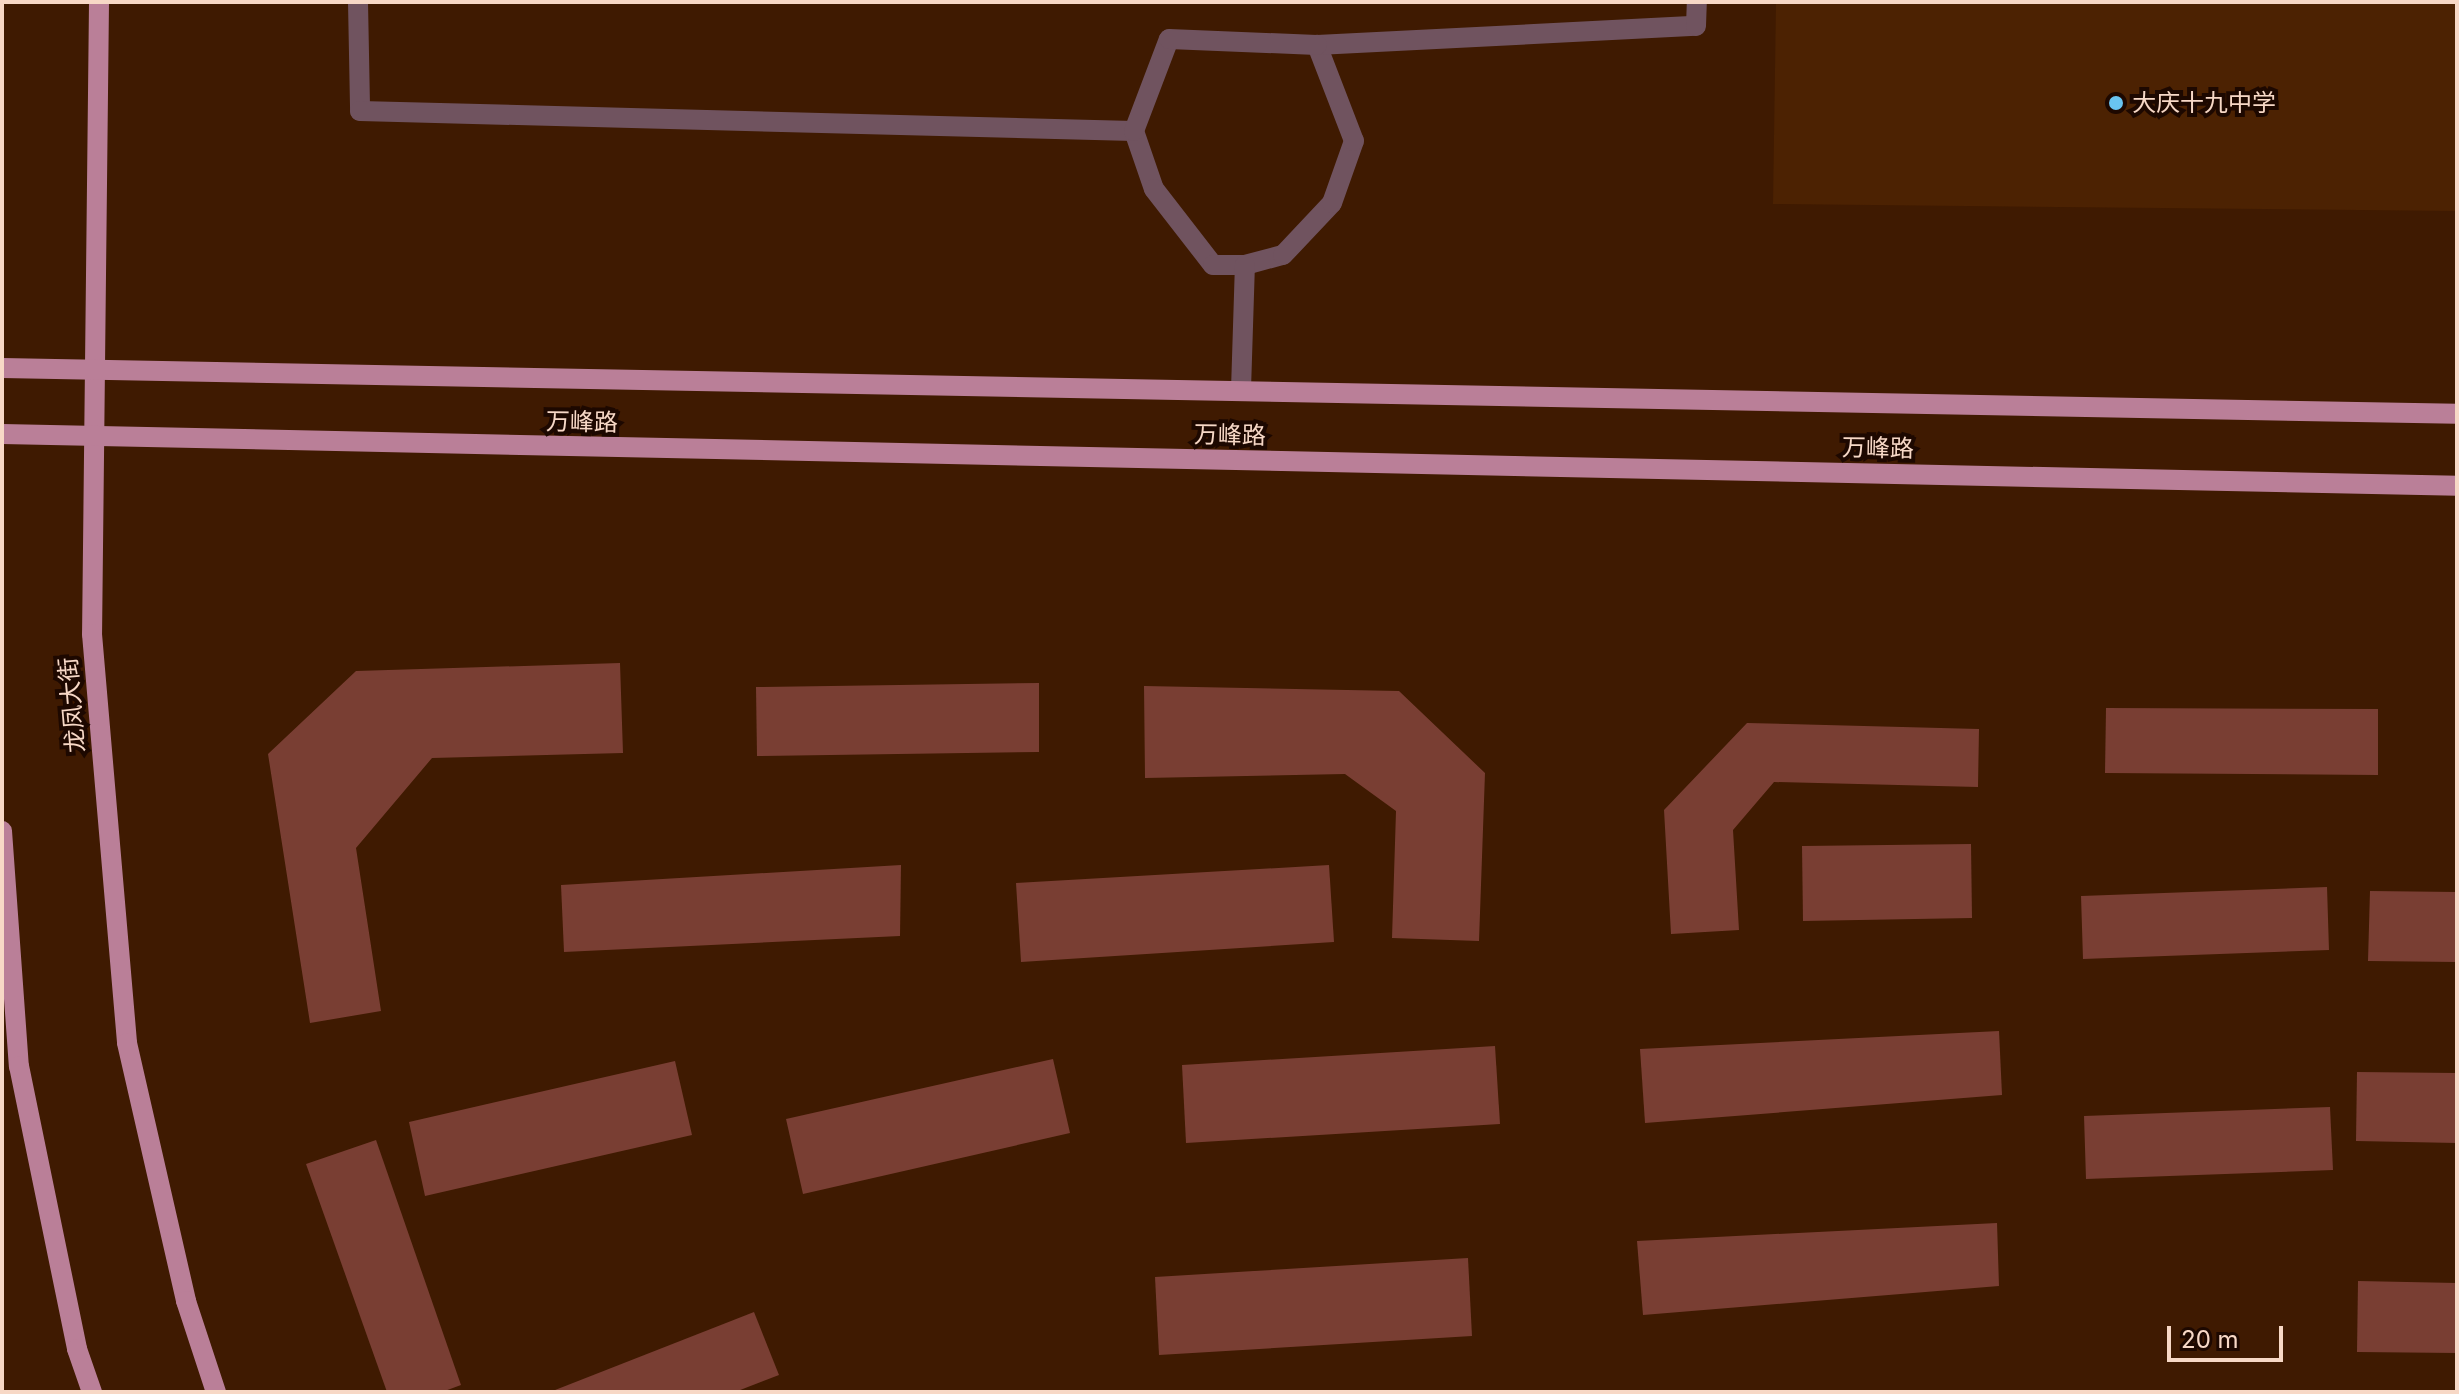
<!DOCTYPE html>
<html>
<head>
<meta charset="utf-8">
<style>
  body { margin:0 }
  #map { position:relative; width:2459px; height:1394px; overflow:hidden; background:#3f1a01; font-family:Inter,"Noto Sans SC",sans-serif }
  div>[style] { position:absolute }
  .built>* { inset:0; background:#4c2202 }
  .building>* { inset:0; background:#793e33 }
  .minor>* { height:20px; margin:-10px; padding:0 10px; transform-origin:10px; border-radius:10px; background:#70535f }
  .major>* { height:20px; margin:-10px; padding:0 10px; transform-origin:10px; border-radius:10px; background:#ba7f98 }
  .dots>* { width:22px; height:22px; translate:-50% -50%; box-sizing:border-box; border:4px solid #1d0800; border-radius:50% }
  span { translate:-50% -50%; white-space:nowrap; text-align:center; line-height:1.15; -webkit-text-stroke:8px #1d0800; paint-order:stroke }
  .poi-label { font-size:24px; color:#f7d8c6 }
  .left { translate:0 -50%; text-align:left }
  .street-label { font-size:24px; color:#f7d8c6 }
  .frame { position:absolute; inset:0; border:4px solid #f7d8c6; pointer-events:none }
  .scale { position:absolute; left:2167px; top:1326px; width:116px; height:36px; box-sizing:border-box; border:4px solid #f7d8c6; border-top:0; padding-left:10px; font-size:24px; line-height:28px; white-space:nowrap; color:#f7d8c6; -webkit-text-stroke:6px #1d0800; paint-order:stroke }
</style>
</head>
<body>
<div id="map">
  <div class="built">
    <i style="clip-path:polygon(1776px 2px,2457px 2px,2457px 211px,1773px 204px)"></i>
  </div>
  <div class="building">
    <i style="clip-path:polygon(620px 663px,623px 753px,432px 758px,356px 848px,381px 1011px,310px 1023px,268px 754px,356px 671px)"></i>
    <i style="clip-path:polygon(1039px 683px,1039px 752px,757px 756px,756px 687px)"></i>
    <i style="clip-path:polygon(1144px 686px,1399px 691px,1485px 773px,1479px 941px,1392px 938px,1396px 811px,1345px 774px,1145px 778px)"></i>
    <i style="clip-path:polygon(2106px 708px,2378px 709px,2378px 775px,2105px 773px)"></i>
    <i style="clip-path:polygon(1747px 723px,1979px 729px,1978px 787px,1774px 782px,1733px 830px,1739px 930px,1671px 934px,1664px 810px)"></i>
    <i style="clip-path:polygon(1971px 844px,1972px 918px,1803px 921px,1802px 846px)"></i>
    <i style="clip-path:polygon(901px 865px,900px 936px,564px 952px,561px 885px)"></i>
    <i style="clip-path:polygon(1329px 865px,1334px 942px,1021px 962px,1016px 883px)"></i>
    <i style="clip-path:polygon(2327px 887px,2329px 950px,2083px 959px,2081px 896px)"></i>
    <i style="clip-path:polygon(2370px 891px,2457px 892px,2457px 962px,2368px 961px)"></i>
    <i style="clip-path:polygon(1999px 1031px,2002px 1095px,1645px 1123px,1640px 1049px)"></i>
    <i style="clip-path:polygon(1495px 1046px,1500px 1124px,1186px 1143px,1182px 1065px)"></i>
    <i style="clip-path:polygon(1053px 1059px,1070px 1133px,803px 1194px,786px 1119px)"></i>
    <i style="clip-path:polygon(675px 1061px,692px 1135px,425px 1196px,409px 1122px)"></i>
    <i style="clip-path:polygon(2357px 1072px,2457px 1073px,2457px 1143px,2356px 1141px)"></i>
    <i style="clip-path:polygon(2330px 1107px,2333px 1170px,2086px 1179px,2084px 1116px)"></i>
    <i style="clip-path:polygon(376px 1140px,461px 1385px,442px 1392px,387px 1392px,306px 1164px)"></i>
    <i style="clip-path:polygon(1997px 1223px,1999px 1286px,1643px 1315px,1637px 1241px)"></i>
    <i style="clip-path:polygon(1468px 1258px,1472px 1336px,1159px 1355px,1155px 1277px)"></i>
    <i style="clip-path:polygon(2358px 1281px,2457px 1283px,2457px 1353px,2357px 1352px)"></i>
    <i style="clip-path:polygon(754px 1312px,779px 1375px,735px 1392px,550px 1392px)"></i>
  </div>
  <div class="minor">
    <i style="left:358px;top:2px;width:109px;rotate:88.9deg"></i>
    <i style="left:360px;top:111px;width:774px;rotate:1.48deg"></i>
    <i style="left:1134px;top:131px;width:61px;rotate:71deg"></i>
    <i style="left:1154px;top:189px;width:96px;rotate:52.2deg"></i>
    <i style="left:1213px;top:265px;width:32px"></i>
    <i style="left:1245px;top:265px;width:39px;rotate:-15deg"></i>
    <i style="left:1283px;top:255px;width:71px;rotate:-46.7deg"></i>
    <i style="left:1332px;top:203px;width:66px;rotate:-70.5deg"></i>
    <i style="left:1354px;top:141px;width:103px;rotate:-111.1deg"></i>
    <i style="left:1317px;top:45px;width:379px;rotate:-2.9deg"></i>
    <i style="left:1696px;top:26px;width:24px;rotate:-88deg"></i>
    <i style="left:1134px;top:131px;width:98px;rotate:-69.2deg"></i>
    <i style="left:1169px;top:39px;width:148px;rotate:2.3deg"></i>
    <i style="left:1241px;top:390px;width:125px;rotate:-88.2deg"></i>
  </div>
  <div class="major">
    <i style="left:99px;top:2px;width:632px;rotate:90.63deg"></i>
    <i style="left:92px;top:634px;width:410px;rotate:85.1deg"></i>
    <i style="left:127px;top:1043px;width:265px;rotate:77.1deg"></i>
    <i style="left:186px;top:1301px;width:96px;rotate:71.8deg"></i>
    <i style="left:2px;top:368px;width:2455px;rotate:1.07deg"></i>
    <i style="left:2px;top:434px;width:2456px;rotate:1.21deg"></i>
    <i style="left:2px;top:831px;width:236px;rotate:85.9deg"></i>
    <i style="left:19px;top:1066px;width:289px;rotate:78.4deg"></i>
    <i style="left:77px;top:1349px;width:46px;rotate:70.8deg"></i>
  </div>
  <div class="dots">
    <i style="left:2116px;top:103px;background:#69c4f0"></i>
  </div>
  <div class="poi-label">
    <span class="left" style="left:2132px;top:103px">大庆十九中学</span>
  </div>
  <div class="street-label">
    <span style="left:582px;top:422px;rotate:1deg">万峰路</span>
    <span style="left:1230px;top:435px;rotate:1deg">万峰路</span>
    <span style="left:1878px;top:448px;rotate:1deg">万峰路</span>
    <span style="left:72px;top:705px;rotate:-95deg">龙凤大街</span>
  </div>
  <div class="frame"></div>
  <div class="scale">20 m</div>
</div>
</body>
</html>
